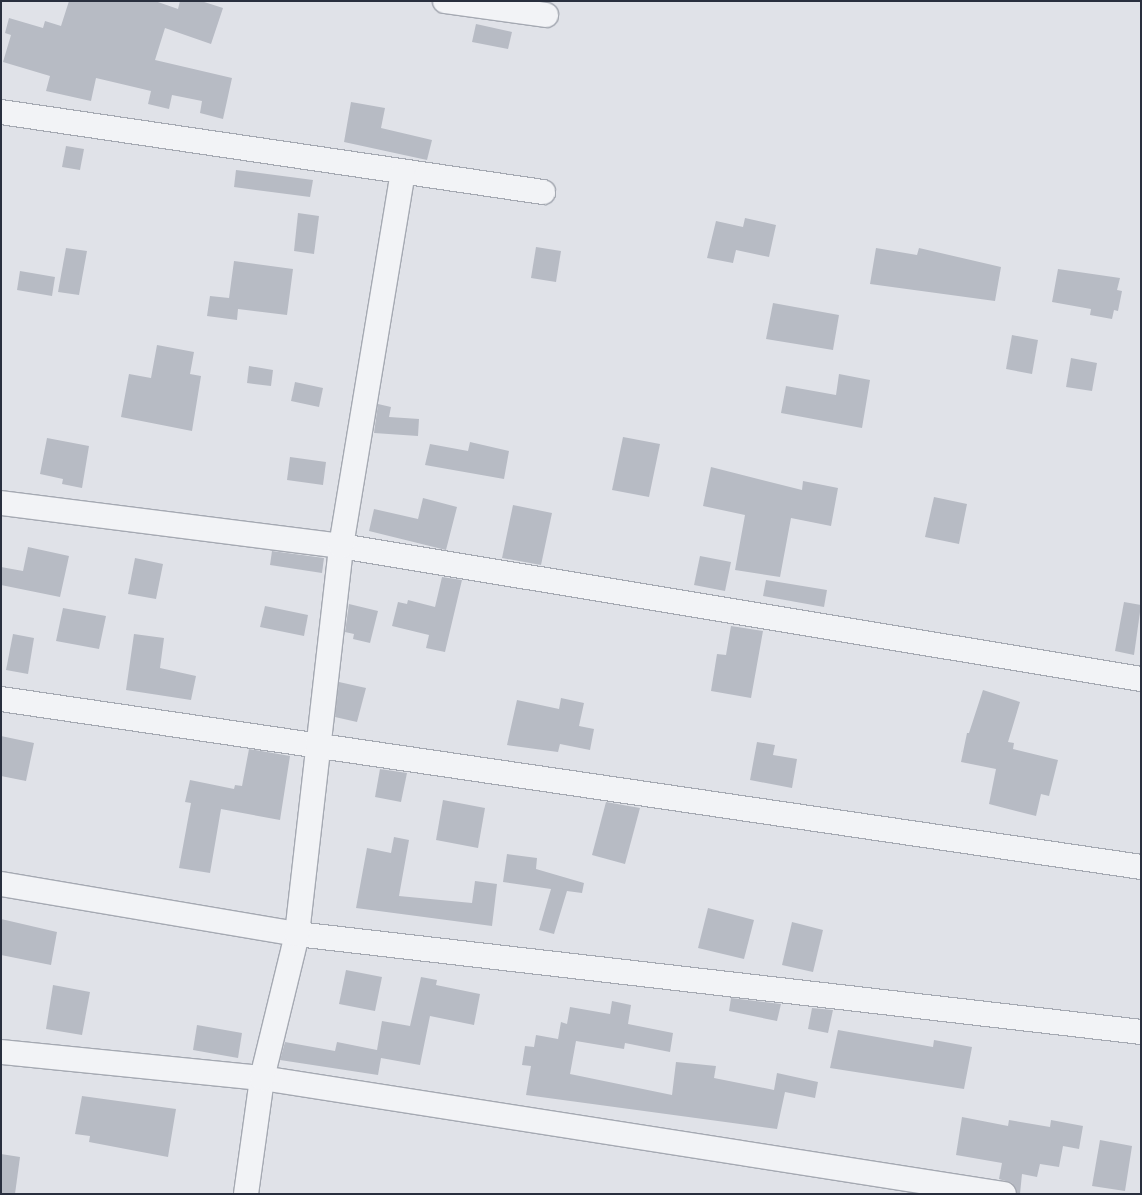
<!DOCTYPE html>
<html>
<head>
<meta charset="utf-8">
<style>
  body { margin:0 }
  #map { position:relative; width:1142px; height:1195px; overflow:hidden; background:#e0e2e8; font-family:"Varela Round",sans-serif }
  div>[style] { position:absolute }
  .building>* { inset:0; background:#b7bbc4 }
  .roads { filter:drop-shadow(1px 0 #a5a9b2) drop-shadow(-1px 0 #a5a9b2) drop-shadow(0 1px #a5a9b2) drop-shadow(0 -1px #a5a9b2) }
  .minor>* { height:24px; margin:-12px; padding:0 12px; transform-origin:12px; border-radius:12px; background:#f2f3f6 }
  span { translate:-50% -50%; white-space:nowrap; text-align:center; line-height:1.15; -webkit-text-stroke:4.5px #eff1f6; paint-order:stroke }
  .frame { position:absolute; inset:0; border:2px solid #292f3e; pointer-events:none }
</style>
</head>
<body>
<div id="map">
  <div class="building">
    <i style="clip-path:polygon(69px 1px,155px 1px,178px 9px,180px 1px,201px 1px,223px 8px,211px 44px,165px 28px,155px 60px,232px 78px,223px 119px,200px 113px,202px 101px,172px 95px,169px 109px,148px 104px,151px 91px,96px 78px,91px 101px,46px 91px,50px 76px,3px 62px,11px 35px,5px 33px,9px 18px,43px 28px,45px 21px,61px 26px)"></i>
    <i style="clip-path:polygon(476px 24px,512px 32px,508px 49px,472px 42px)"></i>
    <i style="clip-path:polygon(351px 102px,385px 108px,381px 128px,432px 140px,427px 160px,344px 142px)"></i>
    <i style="clip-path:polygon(66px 146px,84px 149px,80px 170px,62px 167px)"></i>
    <i style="clip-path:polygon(236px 170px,313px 180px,310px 197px,234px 187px)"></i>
    <i style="clip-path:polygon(298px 213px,319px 216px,314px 254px,294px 251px)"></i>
    <i style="clip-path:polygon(745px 218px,776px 225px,769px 257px,736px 250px,733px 263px,707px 258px,716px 221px,743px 227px)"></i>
    <i style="clip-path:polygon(536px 247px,561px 251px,556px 282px,531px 278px)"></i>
    <i style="clip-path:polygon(66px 248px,87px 251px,79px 295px,58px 292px)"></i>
    <i style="clip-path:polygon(876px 248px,917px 255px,919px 248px,1001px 267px,995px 301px,870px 284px)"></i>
    <i style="clip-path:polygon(234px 261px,293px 269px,287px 315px,238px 309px,237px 320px,207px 316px,210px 296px,229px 298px)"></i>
    <i style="clip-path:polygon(1058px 269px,1120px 278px,1117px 290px,1122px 291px,1118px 311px,1114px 310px,1112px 319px,1090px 315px,1091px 309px,1052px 302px)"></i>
    <i style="clip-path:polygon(20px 271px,55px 277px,52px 296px,17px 290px)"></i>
    <i style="clip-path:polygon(773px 303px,839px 315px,833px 350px,766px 339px)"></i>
    <i style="clip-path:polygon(1012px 335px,1038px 340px,1032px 374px,1006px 369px)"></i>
    <i style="clip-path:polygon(157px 345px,194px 352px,190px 374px,201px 376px,192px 431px,121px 417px,129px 374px,151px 378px)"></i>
    <i style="clip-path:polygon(1071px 358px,1097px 363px,1092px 391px,1066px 387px)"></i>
    <i style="clip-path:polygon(249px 366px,273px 370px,271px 386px,247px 383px)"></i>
    <i style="clip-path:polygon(839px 374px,870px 380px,862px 428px,781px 413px,786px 386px,836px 395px)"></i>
    <i style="clip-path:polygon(295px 382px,323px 388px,319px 407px,291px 401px)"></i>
    <i style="clip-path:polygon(378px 404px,391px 407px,389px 417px,419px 419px,418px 436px,374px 433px)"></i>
    <i style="clip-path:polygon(623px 437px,660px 444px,649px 497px,612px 490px)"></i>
    <i style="clip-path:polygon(47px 438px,89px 446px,82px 488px,62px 484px,63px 479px,40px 474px)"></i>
    <i style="clip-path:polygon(470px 442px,509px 451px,504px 479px,425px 465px,430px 444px,468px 451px)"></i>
    <i style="clip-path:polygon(290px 457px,326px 462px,323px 485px,287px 480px)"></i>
    <i style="clip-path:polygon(711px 467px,802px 490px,803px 481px,838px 488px,831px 526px,791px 518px,780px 577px,735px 570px,745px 515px,703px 506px)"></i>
    <i style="clip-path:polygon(934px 497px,967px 504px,959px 544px,925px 537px)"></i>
    <i style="clip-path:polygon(423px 498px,457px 507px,446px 550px,369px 531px,374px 509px,418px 519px)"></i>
    <i style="clip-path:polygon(513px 505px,552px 513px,541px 565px,502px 558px)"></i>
    <i style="clip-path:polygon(28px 547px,69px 556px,60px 597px,1px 585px,1px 567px,23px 571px)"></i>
    <i style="clip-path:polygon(272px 551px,324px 558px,322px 573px,270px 565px)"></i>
    <i style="clip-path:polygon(700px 556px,731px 562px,725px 591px,694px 585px)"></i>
    <i style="clip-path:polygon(135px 558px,163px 564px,156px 599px,128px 594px)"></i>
    <i style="clip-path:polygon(442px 577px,462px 580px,445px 652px,426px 648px,429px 635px,392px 626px,398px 602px,407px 604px,408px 600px,435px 607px)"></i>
    <i style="clip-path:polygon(766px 580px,827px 590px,824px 607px,763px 596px)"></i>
    <i style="clip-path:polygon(1124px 602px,1141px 605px,1134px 655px,1115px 651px)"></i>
    <i style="clip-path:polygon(349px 604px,378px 611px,370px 643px,353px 639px,354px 634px,345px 632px)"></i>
    <i style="clip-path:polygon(265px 606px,308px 615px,304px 636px,260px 627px)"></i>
    <i style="clip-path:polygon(63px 608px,106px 616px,99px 649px,56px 641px)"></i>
    <i style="clip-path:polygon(731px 626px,763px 631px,751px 698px,711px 691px,717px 654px,726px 655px)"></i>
    <i style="clip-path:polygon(13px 634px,34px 638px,28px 674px,6px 670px)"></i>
    <i style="clip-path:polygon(134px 634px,164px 638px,160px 668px,196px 676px,191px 700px,126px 690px)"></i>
    <i style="clip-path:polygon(339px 682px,366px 688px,357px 722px,335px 717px)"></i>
    <i style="clip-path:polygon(983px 690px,1020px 702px,1008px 742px,1014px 743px,1013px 749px,1058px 760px,1049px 796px,1041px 794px,1036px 816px,989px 804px,996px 769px,961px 762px,967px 733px,969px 733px)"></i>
    <i style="clip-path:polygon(561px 698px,584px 703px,579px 726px,594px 729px,590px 750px,560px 744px,558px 752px,507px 745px,517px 700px,559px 709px)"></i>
    <i style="clip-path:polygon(1px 736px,34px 743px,26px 781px,1px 776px)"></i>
    <i style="clip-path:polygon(757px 742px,775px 745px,773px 755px,797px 759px,792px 788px,750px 780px)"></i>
    <i style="clip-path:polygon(249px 749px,290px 756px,280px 820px,221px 809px,210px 873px,179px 868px,191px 803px,185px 802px,190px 780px,234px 789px,235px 785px,242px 786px)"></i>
    <i style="clip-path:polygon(380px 769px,407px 773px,401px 802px,375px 797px)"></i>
    <i style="clip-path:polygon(443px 800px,485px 808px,478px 848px,436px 840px)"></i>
    <i style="clip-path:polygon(606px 802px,640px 808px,625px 864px,592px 855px)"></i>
    <i style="clip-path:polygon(394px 837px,409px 840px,399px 896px,472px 903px,475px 881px,497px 884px,492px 926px,356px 908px,367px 848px,391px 853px)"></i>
    <i style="clip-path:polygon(507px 854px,537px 858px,536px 869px,584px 883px,582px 893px,567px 891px,554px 934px,539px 930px,551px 889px,503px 882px)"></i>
    <i style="clip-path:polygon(708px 908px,754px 920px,744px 959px,698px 948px)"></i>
    <i style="clip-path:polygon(1px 919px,57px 932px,51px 965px,1px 955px)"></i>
    <i style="clip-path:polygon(792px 922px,823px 930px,813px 972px,782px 965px)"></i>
    <i style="clip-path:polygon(346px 970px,382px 977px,375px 1011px,339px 1004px)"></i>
    <i style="clip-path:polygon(421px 977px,437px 980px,436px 985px,480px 994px,474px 1025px,430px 1016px,420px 1065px,381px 1058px,378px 1075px,280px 1060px,285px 1042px,335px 1051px,337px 1042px,377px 1050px,382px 1021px,410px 1026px)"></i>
    <i style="clip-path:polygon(53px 985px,90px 992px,82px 1035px,46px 1029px)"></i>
    <i style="clip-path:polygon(731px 998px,781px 1004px,777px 1021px,729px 1011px)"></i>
    <i style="clip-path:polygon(612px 1001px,631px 1005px,628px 1024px,673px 1033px,670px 1052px,625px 1043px,624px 1049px,576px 1041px,570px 1074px,672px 1095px,676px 1062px,716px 1066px,714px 1078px,774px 1090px,777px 1073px,818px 1082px,815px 1098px,785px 1092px,777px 1129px,526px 1095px,531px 1066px,522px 1065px,525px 1046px,534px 1047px,536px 1035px,558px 1039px,561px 1022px,567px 1024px,570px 1007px,610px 1014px)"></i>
    <i style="clip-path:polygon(812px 1008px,833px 1010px,828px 1033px,808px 1029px)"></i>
    <i style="clip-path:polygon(197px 1025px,242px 1033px,238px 1058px,193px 1050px)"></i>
    <i style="clip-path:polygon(838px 1030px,933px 1047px,934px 1040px,972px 1047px,964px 1089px,830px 1068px)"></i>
    <i style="clip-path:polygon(82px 1096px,176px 1109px,168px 1157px,89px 1142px,90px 1136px,75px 1134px)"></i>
    <i style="clip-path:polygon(962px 1117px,1008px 1126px,1009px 1120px,1050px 1127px,1051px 1120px,1083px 1126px,1079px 1149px,1063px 1146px,1059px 1167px,1040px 1164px,1037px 1177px,1022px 1174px,1020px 1194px,1017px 1194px,1012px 1183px,999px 1179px,1002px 1163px,956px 1155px)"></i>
    <i style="clip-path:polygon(1100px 1140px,1132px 1146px,1125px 1191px,1092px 1186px)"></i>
    <i style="clip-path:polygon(1px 1154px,20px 1157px,15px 1194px,1px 1194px)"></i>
  </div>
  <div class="roads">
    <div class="minor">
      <i style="left:445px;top:1px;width:102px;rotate:7.9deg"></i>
      <i style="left:1px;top:112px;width:548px;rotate:8.4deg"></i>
      <i style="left:1px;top:503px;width:343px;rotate:7.2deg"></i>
      <i style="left:341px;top:546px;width:811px;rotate:9.44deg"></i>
      <i style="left:1px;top:699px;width:1152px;rotate:8.38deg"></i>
      <i style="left:1px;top:884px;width:300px;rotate:9.6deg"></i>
      <i style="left:297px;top:934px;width:850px;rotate:6.62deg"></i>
      <i style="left:1px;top:1052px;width:262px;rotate:5.7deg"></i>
      <i style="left:262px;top:1078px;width:751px;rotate:8.89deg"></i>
      <i style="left:246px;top:1194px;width:117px;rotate:-82.1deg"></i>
      <i style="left:262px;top:1078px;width:148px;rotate:-76.3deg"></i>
      <i style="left:297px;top:934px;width:390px;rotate:-83.5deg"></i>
      <i style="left:341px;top:546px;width:379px;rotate:-80.6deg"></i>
    </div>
  </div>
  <div class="frame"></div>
</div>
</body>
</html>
